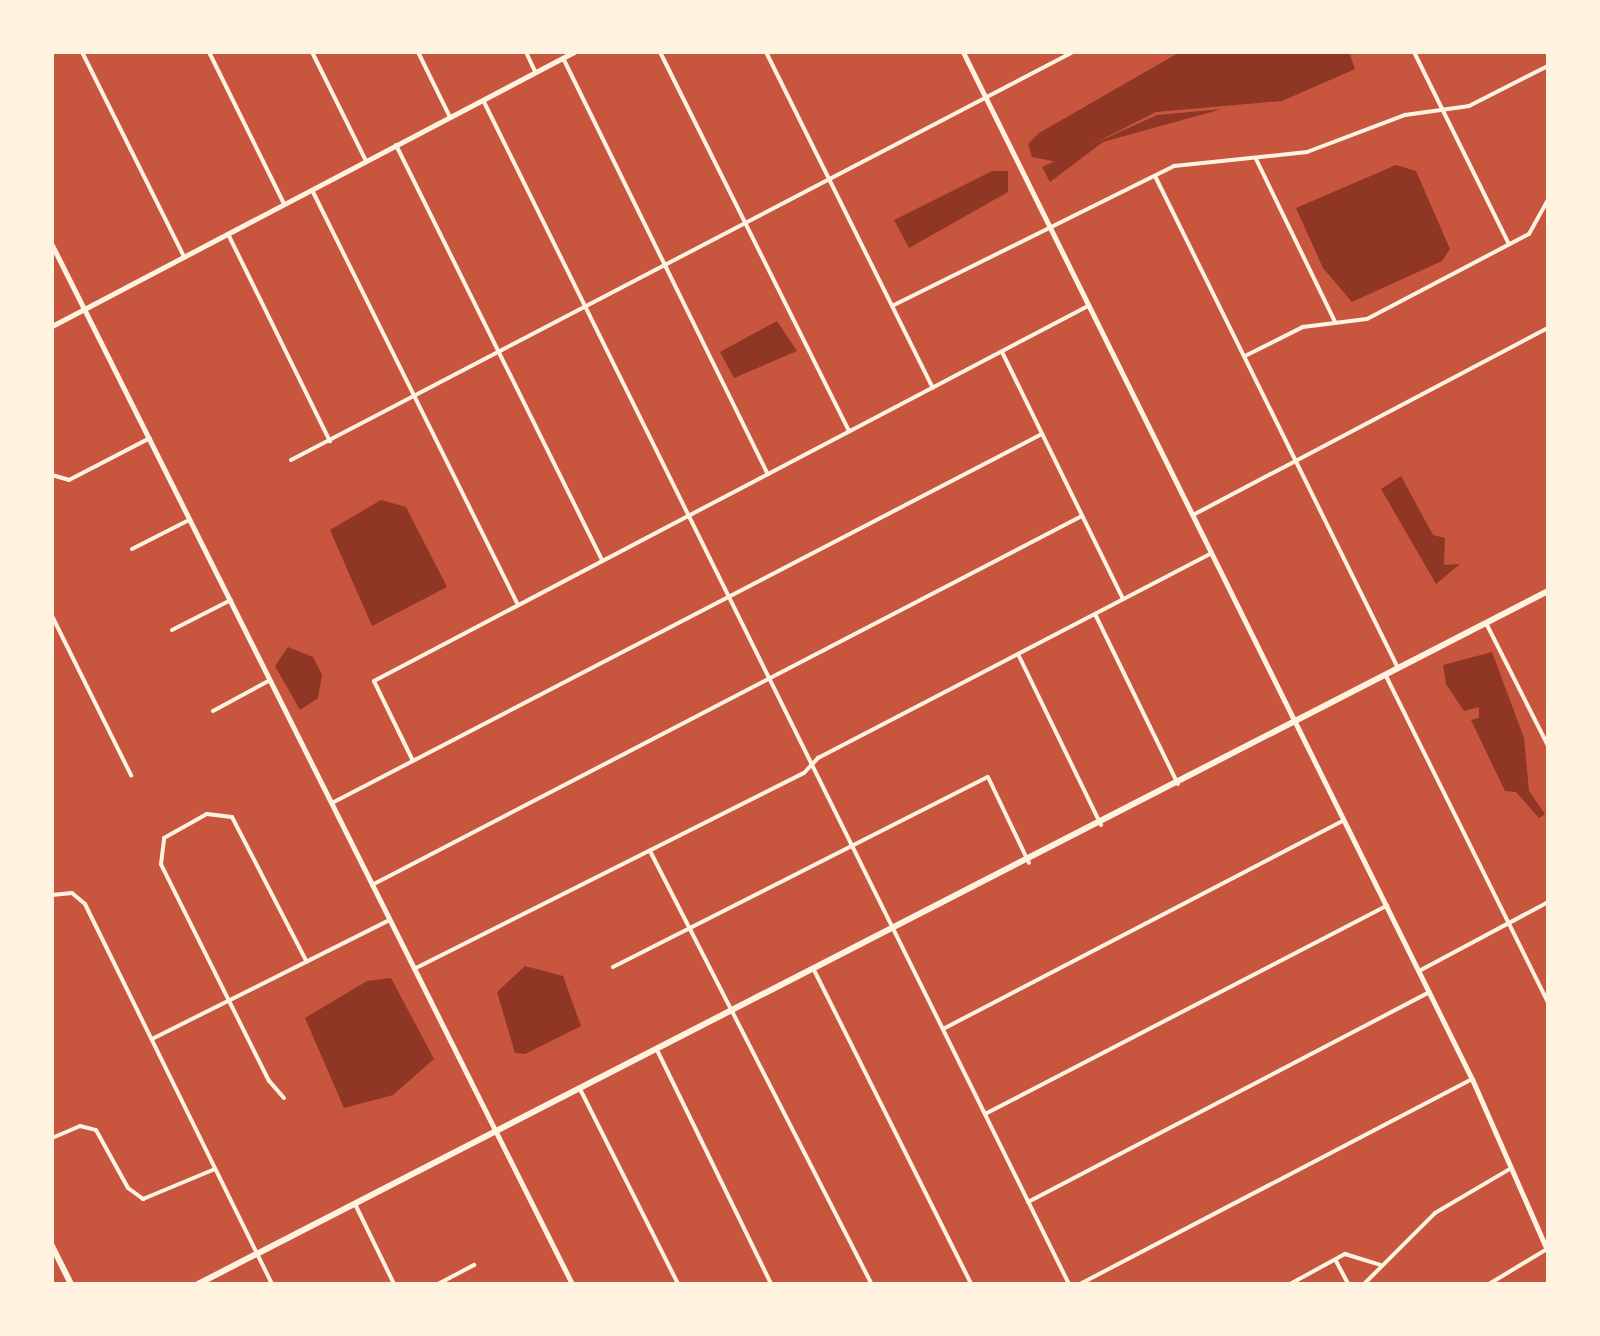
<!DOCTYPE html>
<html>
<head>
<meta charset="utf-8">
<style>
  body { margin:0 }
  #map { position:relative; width:1600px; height:1336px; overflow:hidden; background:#c8553d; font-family:"PT Sans",sans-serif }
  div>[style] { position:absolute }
  .water>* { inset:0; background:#8f3625 }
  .minor>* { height:4px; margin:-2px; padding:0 2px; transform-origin:2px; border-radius:2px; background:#fff3e0 }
  .tertiary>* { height:5px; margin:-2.5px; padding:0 2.5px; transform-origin:2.5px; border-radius:2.5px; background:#fff3e0 }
  .secondary>* { height:6px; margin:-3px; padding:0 3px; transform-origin:3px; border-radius:3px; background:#fff3e0 }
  span { translate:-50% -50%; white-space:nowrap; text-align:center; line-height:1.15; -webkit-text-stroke:8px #fff3e0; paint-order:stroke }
  .frame { position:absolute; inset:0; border:54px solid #fff3e0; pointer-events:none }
</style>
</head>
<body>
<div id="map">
  <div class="water">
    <i style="clip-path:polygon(1180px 52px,1349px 52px,1355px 69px,1282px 101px,1156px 112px,1057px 162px,1032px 157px,1028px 144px,1039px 133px)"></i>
    <i style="clip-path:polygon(1222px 109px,1103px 142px,1050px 182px,1042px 167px,1157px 115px)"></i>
    <i style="clip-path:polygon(1396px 165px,1416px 171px,1450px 249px,1442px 261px,1352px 302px,1323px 268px,1296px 208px)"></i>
    <i style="clip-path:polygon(992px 171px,1008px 171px,1008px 192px,909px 248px,894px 220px)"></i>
    <i style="clip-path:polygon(777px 321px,797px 351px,734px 378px,720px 352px)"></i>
    <i style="clip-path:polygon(1401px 476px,1433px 535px,1445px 538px,1444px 565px,1460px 564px,1436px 584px,1381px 489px)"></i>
    <i style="clip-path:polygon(381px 500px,406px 507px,447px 587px,372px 626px,330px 530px)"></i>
    <i style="clip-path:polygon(288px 647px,313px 657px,322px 675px,318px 698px,300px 710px,275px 666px)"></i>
    <i style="clip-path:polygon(1492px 652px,1524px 738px,1529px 791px,1545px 814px,1539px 818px,1516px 792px,1505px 791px,1471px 720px,1479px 718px,1479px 707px,1464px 711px,1446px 684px,1443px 665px)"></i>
    <i style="clip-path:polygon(525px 966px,563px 976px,581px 1026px,525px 1054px,515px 1053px,497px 992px)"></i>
    <i style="clip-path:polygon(391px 978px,434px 1059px,393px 1095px,344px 1108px,305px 1018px,367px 981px)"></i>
  </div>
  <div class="minor">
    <i style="left:82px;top:52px;width:229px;rotate:63.5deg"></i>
    <i style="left:209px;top:52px;width:169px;rotate:63.7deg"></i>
    <i style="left:312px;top:52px;width:122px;rotate:63.6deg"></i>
    <i style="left:418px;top:52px;width:72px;rotate:63.8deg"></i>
    <i style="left:526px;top:52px;width:21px;rotate:65deg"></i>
    <i style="left:660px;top:52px;width:424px;rotate:63.5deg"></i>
    <i style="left:766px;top:52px;width:375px;rotate:63.6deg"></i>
    <i style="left:1414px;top:52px;width:214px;rotate:63.7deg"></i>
    <i style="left:563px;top:58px;width:464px;rotate:63.8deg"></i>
    <i style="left:483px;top:100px;width:1321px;rotate:63.67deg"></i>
    <i style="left:396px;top:145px;width:463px;rotate:63.6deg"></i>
    <i style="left:1256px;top:159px;width:181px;rotate:64.1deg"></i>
    <i style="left:1155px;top:176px;width:549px;rotate:63.72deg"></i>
    <i style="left:312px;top:190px;width:461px;rotate:63.6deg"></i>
    <i style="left:228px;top:234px;width:231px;rotate:63.8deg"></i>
    <i style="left:892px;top:306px;width:315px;rotate:-26.4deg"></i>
    <i style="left:1174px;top:166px;width:134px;rotate:-6deg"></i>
    <i style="left:1307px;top:152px;width:105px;rotate:-20.7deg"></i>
    <i style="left:1405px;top:115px;width:65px;rotate:-8deg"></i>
    <i style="left:1469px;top:106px;width:89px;rotate:-26.9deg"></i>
    <i style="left:1002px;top:352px;width:275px;rotate:63.9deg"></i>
    <i style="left:1245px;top:356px;width:65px;rotate:-26.6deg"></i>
    <i style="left:1303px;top:327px;width:64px;rotate:-7.1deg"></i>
    <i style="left:1367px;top:319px;width:183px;rotate:-27.7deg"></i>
    <i style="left:1529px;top:234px;width:39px;rotate:-61deg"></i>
    <i style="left:291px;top:460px;width:882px;rotate:-27.55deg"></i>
    <i style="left:52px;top:475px;width:18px;rotate:16deg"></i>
    <i style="left:69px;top:480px;width:91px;rotate:-27.4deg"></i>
    <i style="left:1193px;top:515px;width:401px;rotate:-27.8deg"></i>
    <i style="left:132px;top:549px;width:64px;rotate:-27deg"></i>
    <i style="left:1095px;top:614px;width:189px;rotate:64deg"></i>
    <i style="left:52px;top:616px;width:178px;rotate:63.6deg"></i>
    <i style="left:1486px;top:623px;width:138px;rotate:63.2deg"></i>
    <i style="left:172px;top:630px;width:66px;rotate:-27deg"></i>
    <i style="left:1018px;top:654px;width:190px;rotate:64.1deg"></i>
    <i style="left:1386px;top:676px;width:364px;rotate:63.6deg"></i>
    <i style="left:213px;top:711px;width:65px;rotate:-28.5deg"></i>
    <i style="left:413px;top:761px;width:89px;rotate:-116deg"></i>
    <i style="left:374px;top:681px;width:806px;rotate:-27.71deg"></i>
    <i style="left:332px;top:803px;width:800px;rotate:-27.46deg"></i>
    <i style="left:650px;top:851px;width:487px;rotate:62.9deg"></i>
    <i style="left:372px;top:885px;width:800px;rotate:-27.46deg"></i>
    <i style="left:52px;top:895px;width:20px;rotate:-6deg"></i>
    <i style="left:72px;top:893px;width:17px;rotate:40deg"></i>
    <i style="left:85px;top:904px;width:424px;rotate:63.8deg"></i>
    <i style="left:613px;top:967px;width:420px;rotate:-26.9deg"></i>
    <i style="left:988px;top:777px;width:95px;rotate:64.5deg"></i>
    <i style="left:414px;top:969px;width:436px;rotate:-26.7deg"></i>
    <i style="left:804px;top:773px;width:21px;rotate:-47deg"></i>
    <i style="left:818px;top:758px;width:443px;rotate:-27.5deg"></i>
    <i style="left:1419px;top:971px;width:146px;rotate:-28.1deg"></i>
    <i style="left:815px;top:972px;width:349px;rotate:63.4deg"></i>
    <i style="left:943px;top:1029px;width:452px;rotate:-27.5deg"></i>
    <i style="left:152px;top:1039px;width:266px;rotate:-26.6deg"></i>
    <i style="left:658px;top:1052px;width:258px;rotate:64deg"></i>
    <i style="left:581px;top:1091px;width:216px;rotate:63.3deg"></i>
    <i style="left:284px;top:1098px;width:23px;rotate:-131deg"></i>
    <i style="left:269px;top:1081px;width:242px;rotate:-116.5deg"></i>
    <i style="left:161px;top:864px;width:26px;rotate:-83deg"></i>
    <i style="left:164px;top:838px;width:49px;rotate:-29.2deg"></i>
    <i style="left:207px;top:814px;width:25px;rotate:7deg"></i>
    <i style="left:232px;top:817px;width:163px;rotate:62.7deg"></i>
    <i style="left:985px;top:1114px;width:453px;rotate:-27.4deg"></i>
    <i style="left:52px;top:1138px;width:30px;rotate:-23deg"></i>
    <i style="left:80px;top:1126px;width:16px;rotate:14deg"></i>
    <i style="left:96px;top:1130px;width:66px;rotate:61.1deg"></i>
    <i style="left:128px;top:1188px;width:19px;rotate:36deg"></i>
    <i style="left:143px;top:1199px;width:78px;rotate:-22.6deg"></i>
    <i style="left:1028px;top:1202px;width:453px;rotate:-27.6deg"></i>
    <i style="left:355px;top:1204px;width:89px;rotate:64deg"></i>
    <i style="left:1336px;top:1261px;width:26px;rotate:62deg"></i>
    <i style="left:438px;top:1284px;width:41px;rotate:-27.8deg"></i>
    <i style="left:1080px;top:1284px;width:442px;rotate:-27.6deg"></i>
    <i style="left:1290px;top:1284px;width:63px;rotate:-28.6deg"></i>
    <i style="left:1345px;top:1254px;width:37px;rotate:17deg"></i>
    <i style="left:1364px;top:1284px;width:100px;rotate:-45deg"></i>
    <i style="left:1435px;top:1213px;width:85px;rotate:-30.5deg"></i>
    <i style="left:1489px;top:1284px;width:68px;rotate:-31.1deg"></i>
  </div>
  <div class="tertiary">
    <i style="left:963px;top:52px;width:1146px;rotate:63.64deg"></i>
    <i style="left:1472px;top:1079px;width:189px;rotate:66.3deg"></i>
    <i style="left:52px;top:245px;width:1162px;rotate:63.41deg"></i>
    <i style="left:52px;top:326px;width:590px;rotate:-27.7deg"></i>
  </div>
  <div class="secondary">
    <i style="left:52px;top:1246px;width:42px;rotate:63.4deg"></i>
    <i style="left:198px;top:1284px;width:1517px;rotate:-27.17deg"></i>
  </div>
  <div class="frame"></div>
</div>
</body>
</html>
